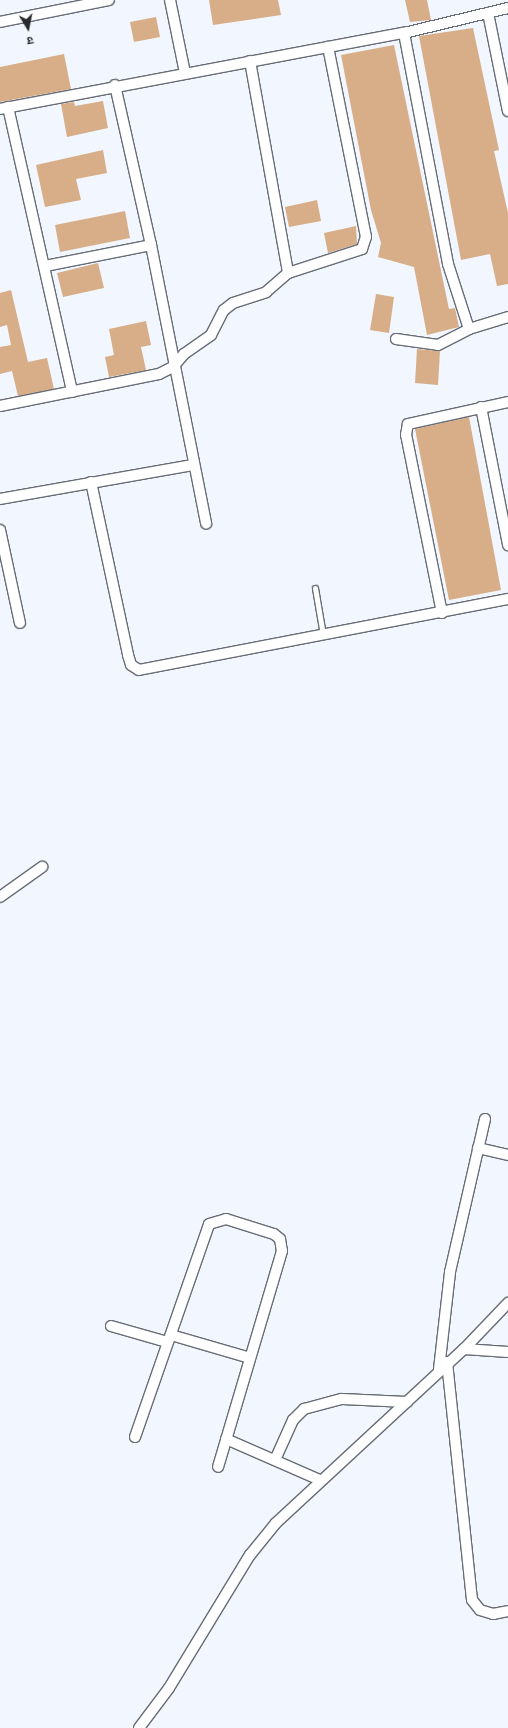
<!DOCTYPE html>
<html>
<head>
<meta charset="utf-8">
<style>
  body { margin:0 }
  #map { position:relative; width:508px; height:1728px; overflow:hidden; background:#f1f6ff; font-family:"Source Serif 4","Noto Sans Devanagari",serif }
  div>[style] { position:absolute }
  .building>* { inset:0; background:#d7ae87 }
  .roads { filter:drop-shadow(1px 0 #676c75) drop-shadow(-1px 0 #676c75) drop-shadow(0 1px #676c75) drop-shadow(0 -1px #676c75) }
  .service>* { height:5px; margin:-2.5px; padding:0 2.5px; transform-origin:2.5px; border-radius:2.5px; background:#fff }
  .minor>* { height:10px; margin:-5px; padding:0 5px; transform-origin:5px; border-radius:5px; background:#fff }
  span { translate:-50% -50%; white-space:nowrap; text-align:center; line-height:1.15; -webkit-text-stroke:3px #f1f6ff; paint-order:stroke }
  .north { position:absolute; left:8px; top:8px; width:40px; height:40px; -webkit-text-stroke:3px #f1f6ff; paint-order:stroke; rotate:170deg; font-size:11px; font-weight:700; line-height:16px; text-align:center; color:#27292d }
  .north::after { content:''; display:block; margin:auto; width:14px; height:18px; background:#27292d; clip-path:polygon(50% 0,100% 100%,50% 72%,0 100%) }
</style>
</head>
<body>
<div id="map">
  <div class="building">
    <i style="clip-path:polygon(209px 0,278px 0,281px 15px,213px 25px)"></i>
    <i style="clip-path:polygon(405px 0,427px 0,431px 20px,410px 22px)"></i>
    <i style="clip-path:polygon(156px 17px,160px 37px,134px 42px,130px 22px)"></i>
    <i style="clip-path:polygon(473px 28px,499px 150px,494px 151px,508px 213px,508px 284px,497px 286px,490px 254px,461px 260px,419px 36px)"></i>
    <i style="clip-path:polygon(394px 45px,449px 309px,455px 308px,459px 327px,427px 335px,414px 267px,378px 257px,381px 243px,371px 210px,341px 55px)"></i>
    <i style="clip-path:polygon(64px 54px,71px 89px,0 102px,0 67px)"></i>
    <i style="clip-path:polygon(103px 101px,108px 128px,67px 137px,61px 104px,74px 102px,75px 106px)"></i>
    <i style="clip-path:polygon(103px 150px,107px 173px,76px 179px,81px 200px,45px 207px,36px 165px)"></i>
    <i style="clip-path:polygon(317px 200px,321px 221px,289px 227px,285px 207px)"></i>
    <i style="clip-path:polygon(125px 211px,130px 238px,60px 252px,55px 225px)"></i>
    <i style="clip-path:polygon(356px 226px,357px 244px,328px 253px,324px 233px)"></i>
    <i style="clip-path:polygon(98px 263px,104px 288px,63px 297px,57px 273px)"></i>
    <i style="clip-path:polygon(11px 290px,28px 362px,47px 358px,54px 389px,18px 396px,12px 371px,0 374px,0 347px,11px 345px,7px 325px,0 327px,0 293px)"></i>
    <i style="clip-path:polygon(376px 294px,394px 297px,389px 333px,370px 330px)"></i>
    <i style="clip-path:polygon(146px 321px,151px 345px,141px 347px,146px 370px,109px 377px,105px 357px,114px 355px,109px 329px)"></i>
    <i style="clip-path:polygon(417px 349px,440px 351px,438px 385px,415px 383px)"></i>
    <i style="clip-path:polygon(469px 417px,501px 590px,449px 600px,415px 429px)"></i>
  </div>
  <div class="roads">
    <div class="service">
      <i style="left:315px;top:588px;width:48px;rotate:80.3deg"></i>
    </div>
    <div class="minor">
      <i style="left:170px;top:0;width:75px;rotate:78.4deg"></i>
      <i style="left:488px;top:13px;width:100px;rotate:78.5deg"></i>
      <i style="left:0;top:22px;width:111px;rotate:-11.4deg"></i>
      <i style="left:404px;top:33px;width:235px;rotate:79.2deg"></i>
      <i style="left:448px;top:264px;width:68px;rotate:72.1deg"></i>
      <i style="left:250px;top:61px;width:215px;rotate:79.8deg"></i>
      <i style="left:8px;top:107px;width:292px;rotate:77.3deg"></i>
      <i style="left:0;top:109px;width:411px;rotate:-10.7deg"></i>
      <i style="left:404px;top:33px;width:107px;rotate:-13.5deg"></i>
      <i style="left:151px;top:245px;width:284px;rotate:78.8deg"></i>
      <i style="left:45px;top:266px;width:108px;rotate:-11.2deg"></i>
      <i style="left:151px;top:245px;width:164px;rotate:-102.7deg"></i>
      <i style="left:396px;top:339px;width:42px;rotate:8.1deg"></i>
      <i style="left:438px;top:345px;width:35px;rotate:-27deg"></i>
      <i style="left:469px;top:329px;width:41px;rotate:-17.1deg"></i>
      <i style="left:0;top:406px;width:162px;rotate:-11.4deg"></i>
      <i style="left:159px;top:374px;width:16px;rotate:-27deg"></i>
      <i style="left:173px;top:367px;width:17px;rotate:-50deg"></i>
      <i style="left:184px;top:354px;width:33px;rotate:-35deg"></i>
      <i style="left:211px;top:335px;width:28px;rotate:-63deg"></i>
      <i style="left:224px;top:310px;width:11px;rotate:-38deg"></i>
      <i style="left:233px;top:303px;width:35px;rotate:-18deg"></i>
      <i style="left:266px;top:292px;width:29px;rotate:-41deg"></i>
      <i style="left:288px;top:273px;width:78px;rotate:-18deg"></i>
      <i style="left:362px;top:249px;width:13px;rotate:-72deg"></i>
      <i style="left:366px;top:237px;width:194px;rotate:-101.3deg"></i>
      <i style="left:481px;top:407px;width:141px;rotate:78.9deg"></i>
      <i style="left:91px;top:482px;width:177px;rotate:77.9deg"></i>
      <i style="left:128px;top:655px;width:10px;rotate:73deg"></i>
      <i style="left:131px;top:665px;width:9px;rotate:32deg"></i>
      <i style="left:139px;top:670px;width:376px;rotate:-10.9deg"></i>
      <i style="left:0;top:499px;width:195px;rotate:-10deg"></i>
      <i style="left:0;top:530px;width:95px;rotate:77.9deg"></i>
      <i style="left:442px;top:613px;width:182px;rotate:-101.4deg"></i>
      <i style="left:406px;top:435px;width:11px;rotate:-80deg"></i>
      <i style="left:408px;top:424px;width:102px;rotate:-12.4deg"></i>
      <i style="left:0;top:897px;width:52px;rotate:-35.5deg"></i>
      <i style="left:478px;top:1148px;width:31px;rotate:13deg"></i>
      <i style="left:111px;top:1326px;width:58px;rotate:15.9deg"></i>
      <i style="left:171px;top:1335px;width:82px;rotate:16.2deg"></i>
      <i style="left:464px;top:1349px;width:44px;rotate:3.9deg"></i>
      <i style="left:447px;top:1362px;width:239px;rotate:84deg"></i>
      <i style="left:472px;top:1600px;width:13px;rotate:51deg"></i>
      <i style="left:480px;top:1610px;width:14px;rotate:17deg"></i>
      <i style="left:493px;top:1614px;width:15px;rotate:-11deg"></i>
      <i style="left:439px;top:1369px;width:98px;rotate:-83.5deg"></i>
      <i style="left:450px;top:1272px;width:157px;rotate:-77.1deg"></i>
      <i style="left:135px;top:1437px;width:225px;rotate:-70.8deg"></i>
      <i style="left:209px;top:1224px;width:18px;rotate:-16deg"></i>
      <i style="left:226px;top:1219px;width:50px;rotate:17.4deg"></i>
      <i style="left:274px;top:1234px;width:8px;rotate:40deg"></i>
      <i style="left:280px;top:1239px;width:12px;rotate:81deg"></i>
      <i style="left:282px;top:1251px;width:225px;rotate:106.5deg"></i>
      <i style="left:226px;top:1439px;width:103px;rotate:23.6deg"></i>
      <i style="left:275px;top:1460px;width:44px;rotate:-65.8deg"></i>
      <i style="left:293px;top:1420px;width:16px;rotate:-45deg"></i>
      <i style="left:304px;top:1409px;width:39px;rotate:-15deg"></i>
      <i style="left:342px;top:1399px;width:65px;rotate:2.6deg"></i>
      <i style="left:139px;top:1728px;width:50px;rotate:-53.1deg"></i>
      <i style="left:169px;top:1688px;width:156px;rotate:-58.7deg"></i>
      <i style="left:250px;top:1555px;width:41px;rotate:-50.9deg"></i>
      <i style="left:276px;top:1523px;width:256px;rotate:-42.8deg"></i>
      <i style="left:464px;top:1349px;width:64px;rotate:-46.3deg"></i>
    </div>
  </div>
  <div class="north">उ</div>
</div>
</body>
</html>
